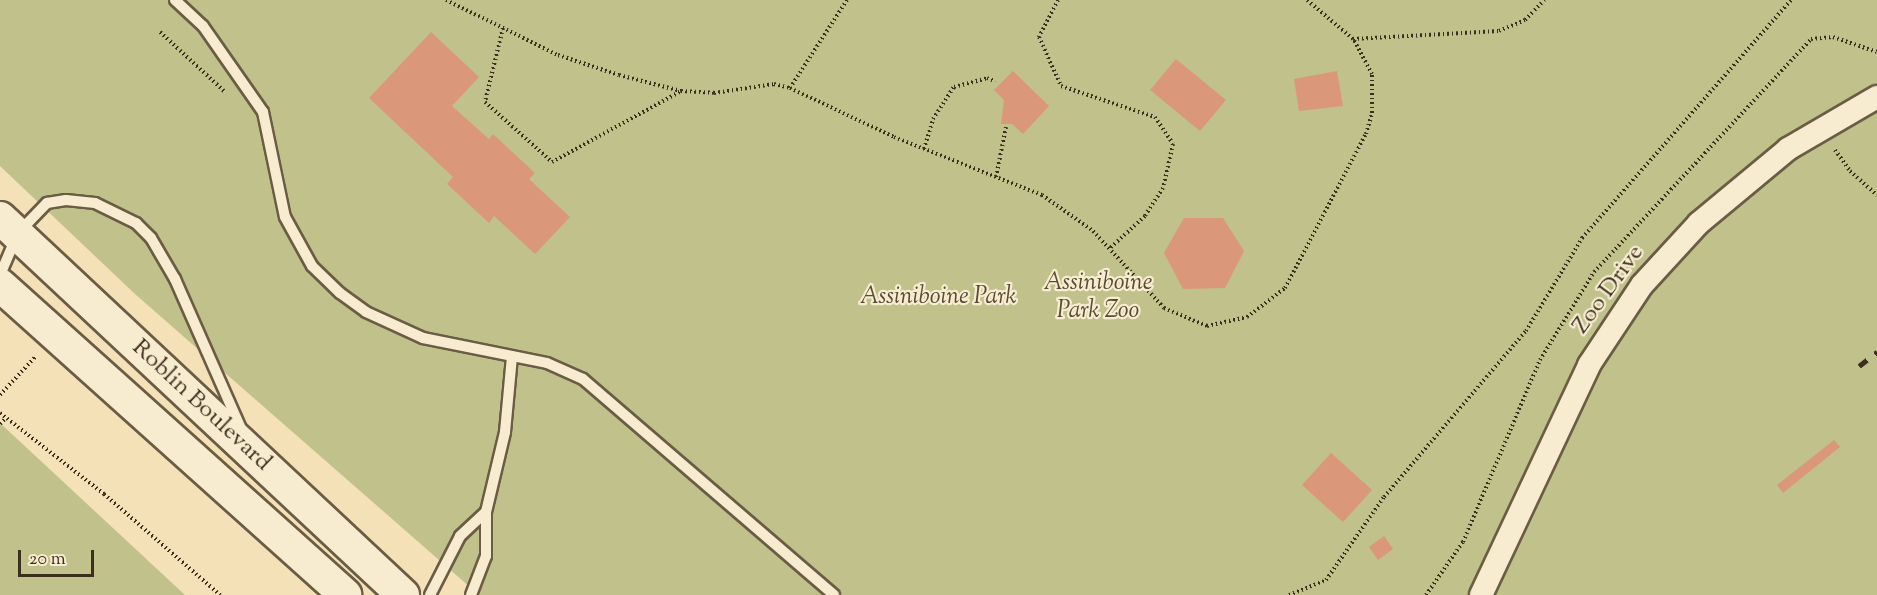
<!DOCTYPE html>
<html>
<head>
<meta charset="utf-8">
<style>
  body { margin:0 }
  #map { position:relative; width:1877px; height:595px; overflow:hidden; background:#f4e1b7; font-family:"Sorts Mill Goudy",serif }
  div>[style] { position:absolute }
  .green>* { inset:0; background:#c0c18b }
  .building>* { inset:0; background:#db9779 }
  .path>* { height:4px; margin-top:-2px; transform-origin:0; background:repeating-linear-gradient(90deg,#3d2f1e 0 1.5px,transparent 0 4.5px) }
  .roads { filter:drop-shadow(2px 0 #6b5c44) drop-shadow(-2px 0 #6b5c44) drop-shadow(0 2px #6b5c44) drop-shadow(0 -2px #6b5c44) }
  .service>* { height:10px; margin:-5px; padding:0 5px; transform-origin:5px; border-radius:5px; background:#f8ecd0 }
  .minor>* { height:22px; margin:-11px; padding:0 11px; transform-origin:11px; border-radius:11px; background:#f8ecd0 }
  .secondary>* { height:32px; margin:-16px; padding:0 16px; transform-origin:16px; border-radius:16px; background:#f8ecd0 }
  .rail>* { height:4.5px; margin-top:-2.25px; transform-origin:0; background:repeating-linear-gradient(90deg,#3d2f1e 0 10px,transparent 0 20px) }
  span { translate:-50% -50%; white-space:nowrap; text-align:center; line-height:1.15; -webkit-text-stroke:4.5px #f8ecd0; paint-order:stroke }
  .park-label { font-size:24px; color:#574c34; font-style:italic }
  .street-label { font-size:24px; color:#3d2f1e }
  .scale { position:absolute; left:18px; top:550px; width:76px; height:27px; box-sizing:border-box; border:3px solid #3d2f1e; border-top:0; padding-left:8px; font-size:18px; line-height:21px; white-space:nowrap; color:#3d2f1e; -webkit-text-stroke:4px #f8ecd0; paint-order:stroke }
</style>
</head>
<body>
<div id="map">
  <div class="green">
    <i style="clip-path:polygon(0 0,1877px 0,1877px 595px,479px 595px,135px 294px,0 166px)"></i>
    <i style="clip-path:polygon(0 423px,185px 595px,0 595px)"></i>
  </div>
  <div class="building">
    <i style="clip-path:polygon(431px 32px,479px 77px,452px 106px,489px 139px,493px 134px,535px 173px,529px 179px,570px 217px,535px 254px,494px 216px,489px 223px,447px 184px,453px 177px,369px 98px)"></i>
    <i style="clip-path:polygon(1176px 59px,1226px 100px,1200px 131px,1150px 90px)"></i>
    <i style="clip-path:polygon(1013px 71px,1049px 106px,1023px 134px,1012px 124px,1001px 124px,1004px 100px,994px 90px)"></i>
    <i style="clip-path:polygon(1337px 71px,1343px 106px,1299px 111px,1294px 79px)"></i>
    <i style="clip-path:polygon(1184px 218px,1223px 218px,1244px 251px,1225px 288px,1183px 289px,1164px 253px)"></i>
    <i style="clip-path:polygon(1834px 440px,1840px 447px,1783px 493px,1777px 485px)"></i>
    <i style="clip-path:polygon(1331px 453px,1372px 490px,1343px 522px,1302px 485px)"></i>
    <i style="clip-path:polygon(1384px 536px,1393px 549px,1378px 560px,1369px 547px)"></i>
  </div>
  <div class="path">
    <i style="left:446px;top:0;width:125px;rotate:26.2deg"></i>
    <i style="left:558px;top:55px;width:64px;rotate:18.2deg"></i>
    <i style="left:619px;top:75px;width:64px;rotate:14.5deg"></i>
    <i style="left:681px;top:91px;width:33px;rotate:3deg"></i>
    <i style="left:714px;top:93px;width:61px;rotate:-8.5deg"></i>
    <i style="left:774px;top:84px;width:16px;rotate:14deg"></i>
    <i style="left:790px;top:88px;width:115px;rotate:25.2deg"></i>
    <i style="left:894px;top:137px;width:159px;rotate:21.4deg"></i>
    <i style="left:1042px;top:195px;width:62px;rotate:35.2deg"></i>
    <i style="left:1093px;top:231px;width:105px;rotate:47.3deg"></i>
    <i style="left:1164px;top:308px;width:47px;rotate:22.7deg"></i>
    <i style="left:1207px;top:326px;width:41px;rotate:-12.7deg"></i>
    <i style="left:1247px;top:317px;width:48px;rotate:-37.3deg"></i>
    <i style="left:1285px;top:288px;width:174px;rotate:-62.3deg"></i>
    <i style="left:1366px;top:134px;width:22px;rotate:-74deg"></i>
    <i style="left:1372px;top:113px;width:39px;rotate:-90deg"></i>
    <i style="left:1372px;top:74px;width:40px;rotate:-118deg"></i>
    <i style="left:1353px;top:39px;width:60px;rotate:-139.7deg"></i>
    <i style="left:1058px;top:0;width:42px;rotate:117.2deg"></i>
    <i style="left:1039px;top:37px;width:54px;rotate:65.8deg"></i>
    <i style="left:1061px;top:86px;width:99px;rotate:18.3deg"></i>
    <i style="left:1155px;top:117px;width:32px;rotate:56deg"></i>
    <i style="left:1173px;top:144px;width:45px;rotate:102.8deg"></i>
    <i style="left:1163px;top:188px;width:33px;rotate:123deg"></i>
    <i style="left:1145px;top:216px;width:49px;rotate:137.5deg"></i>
    <i style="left:503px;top:28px;width:76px;rotate:103.7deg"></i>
    <i style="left:485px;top:102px;width:90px;rotate:41.8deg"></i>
    <i style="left:552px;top:162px;width:147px;rotate:-28.8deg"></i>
    <i style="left:160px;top:32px;width:90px;rotate:42.7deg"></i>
    <i style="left:1353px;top:39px;width:146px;rotate:-3.1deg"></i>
    <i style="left:1499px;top:31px;width:28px;rotate:-23deg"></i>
    <i style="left:1525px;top:20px;width:28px;rotate:-46deg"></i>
    <i style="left:790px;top:88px;width:105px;rotate:-57.1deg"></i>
    <i style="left:924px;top:149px;width:31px;rotate:-73deg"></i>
    <i style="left:933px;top:119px;width:38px;rotate:-57deg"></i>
    <i style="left:954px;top:87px;width:34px;rotate:-15deg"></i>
    <i style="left:987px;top:78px;width:9px;rotate:21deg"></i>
    <i style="left:1835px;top:150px;width:26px;rotate:54deg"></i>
    <i style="left:1850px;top:171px;width:36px;rotate:42deg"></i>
    <i style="left:996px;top:177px;width:51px;rotate:-78.7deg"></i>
    <i style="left:0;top:395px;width:53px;rotate:-47.3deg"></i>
    <i style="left:0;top:413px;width:132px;rotate:37.9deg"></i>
    <i style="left:104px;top:494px;width:154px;rotate:41deg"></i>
    <i style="left:0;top:424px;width:8px;rotate:-45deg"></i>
    <i style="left:1289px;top:595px;width:40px;rotate:-22deg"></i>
    <i style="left:1326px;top:580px;width:101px;rotate:-55.1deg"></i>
    <i style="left:1384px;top:497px;width:218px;rotate:-49.5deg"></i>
    <i style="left:1526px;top:331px;width:109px;rotate:-58.9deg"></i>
    <i style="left:1582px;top:238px;width:317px;rotate:-48.7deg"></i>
    <i style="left:1426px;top:595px;width:65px;rotate:-55.1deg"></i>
    <i style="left:1463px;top:542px;width:198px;rotate:-67.1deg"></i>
    <i style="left:1540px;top:360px;width:103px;rotate:-58.5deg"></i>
    <i style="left:1594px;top:272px;width:318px;rotate:-47deg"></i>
    <i style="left:1811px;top:39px;width:22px;rotate:-5deg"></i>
    <i style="left:1833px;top:37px;width:46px;rotate:18.8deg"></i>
  </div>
  <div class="roads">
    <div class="service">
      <i style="left:175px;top:0;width:38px;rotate:43deg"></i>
      <i style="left:203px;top:26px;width:105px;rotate:55.1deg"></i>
      <i style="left:263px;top:112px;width:107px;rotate:78.2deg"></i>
      <i style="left:285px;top:217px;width:56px;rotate:61.1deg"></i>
      <i style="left:312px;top:266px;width:39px;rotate:44deg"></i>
      <i style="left:340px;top:293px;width:32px;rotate:36deg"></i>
      <i style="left:366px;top:312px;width:63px;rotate:24.5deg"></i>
      <i style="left:423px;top:338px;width:126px;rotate:11.4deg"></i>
      <i style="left:547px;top:363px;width:39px;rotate:24deg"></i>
      <i style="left:583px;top:379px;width:331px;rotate:40.7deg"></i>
      <i style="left:0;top:275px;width:46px;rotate:-66.8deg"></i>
      <i style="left:18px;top:233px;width:42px;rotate:-46deg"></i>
      <i style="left:47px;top:203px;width:19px;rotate:-9deg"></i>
      <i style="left:66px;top:200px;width:29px;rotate:6deg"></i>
      <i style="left:95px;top:203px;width:46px;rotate:26deg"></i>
      <i style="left:136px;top:223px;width:21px;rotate:45deg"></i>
      <i style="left:151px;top:238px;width:48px;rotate:59.7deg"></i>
      <i style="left:175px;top:279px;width:166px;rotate:66.2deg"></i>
      <i style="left:430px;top:595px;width:66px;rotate:-63deg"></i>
      <i style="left:460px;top:536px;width:35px;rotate:-43deg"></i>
      <i style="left:471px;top:595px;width:42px;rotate:-69deg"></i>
      <i style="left:486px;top:556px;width:44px;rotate:-90deg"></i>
      <i style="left:486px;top:512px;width:82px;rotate:-76.6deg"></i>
      <i style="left:505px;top:432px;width:76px;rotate:-84.7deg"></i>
    </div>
    <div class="minor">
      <i style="left:1481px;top:595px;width:254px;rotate:-64.8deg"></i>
      <i style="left:1589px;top:365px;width:96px;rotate:-56.5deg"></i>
      <i style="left:1642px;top:285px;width:84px;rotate:-47.4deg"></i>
      <i style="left:1699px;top:223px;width:116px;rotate:-39.7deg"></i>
      <i style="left:1788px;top:149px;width:103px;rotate:-30.3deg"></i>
    </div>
    <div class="secondary">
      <i style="left:0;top:218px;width:552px;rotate:43.09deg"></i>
      <i style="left:0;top:285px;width:464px;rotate:41.9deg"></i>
    </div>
  </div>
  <div class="rail">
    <i style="left:1859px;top:366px;width:23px;rotate:-38deg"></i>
  </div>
  <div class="park-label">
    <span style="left:1098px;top:298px">Assiniboine<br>Park Zoo</span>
    <span style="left:938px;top:298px">Assiniboine Park</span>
  </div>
  <div class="street-label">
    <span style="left:1609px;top:290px;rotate:-54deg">Zoo Drive</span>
    <span style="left:201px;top:406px;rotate:43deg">Roblin Boulevard</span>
  </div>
  <div class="scale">20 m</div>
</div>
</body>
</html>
